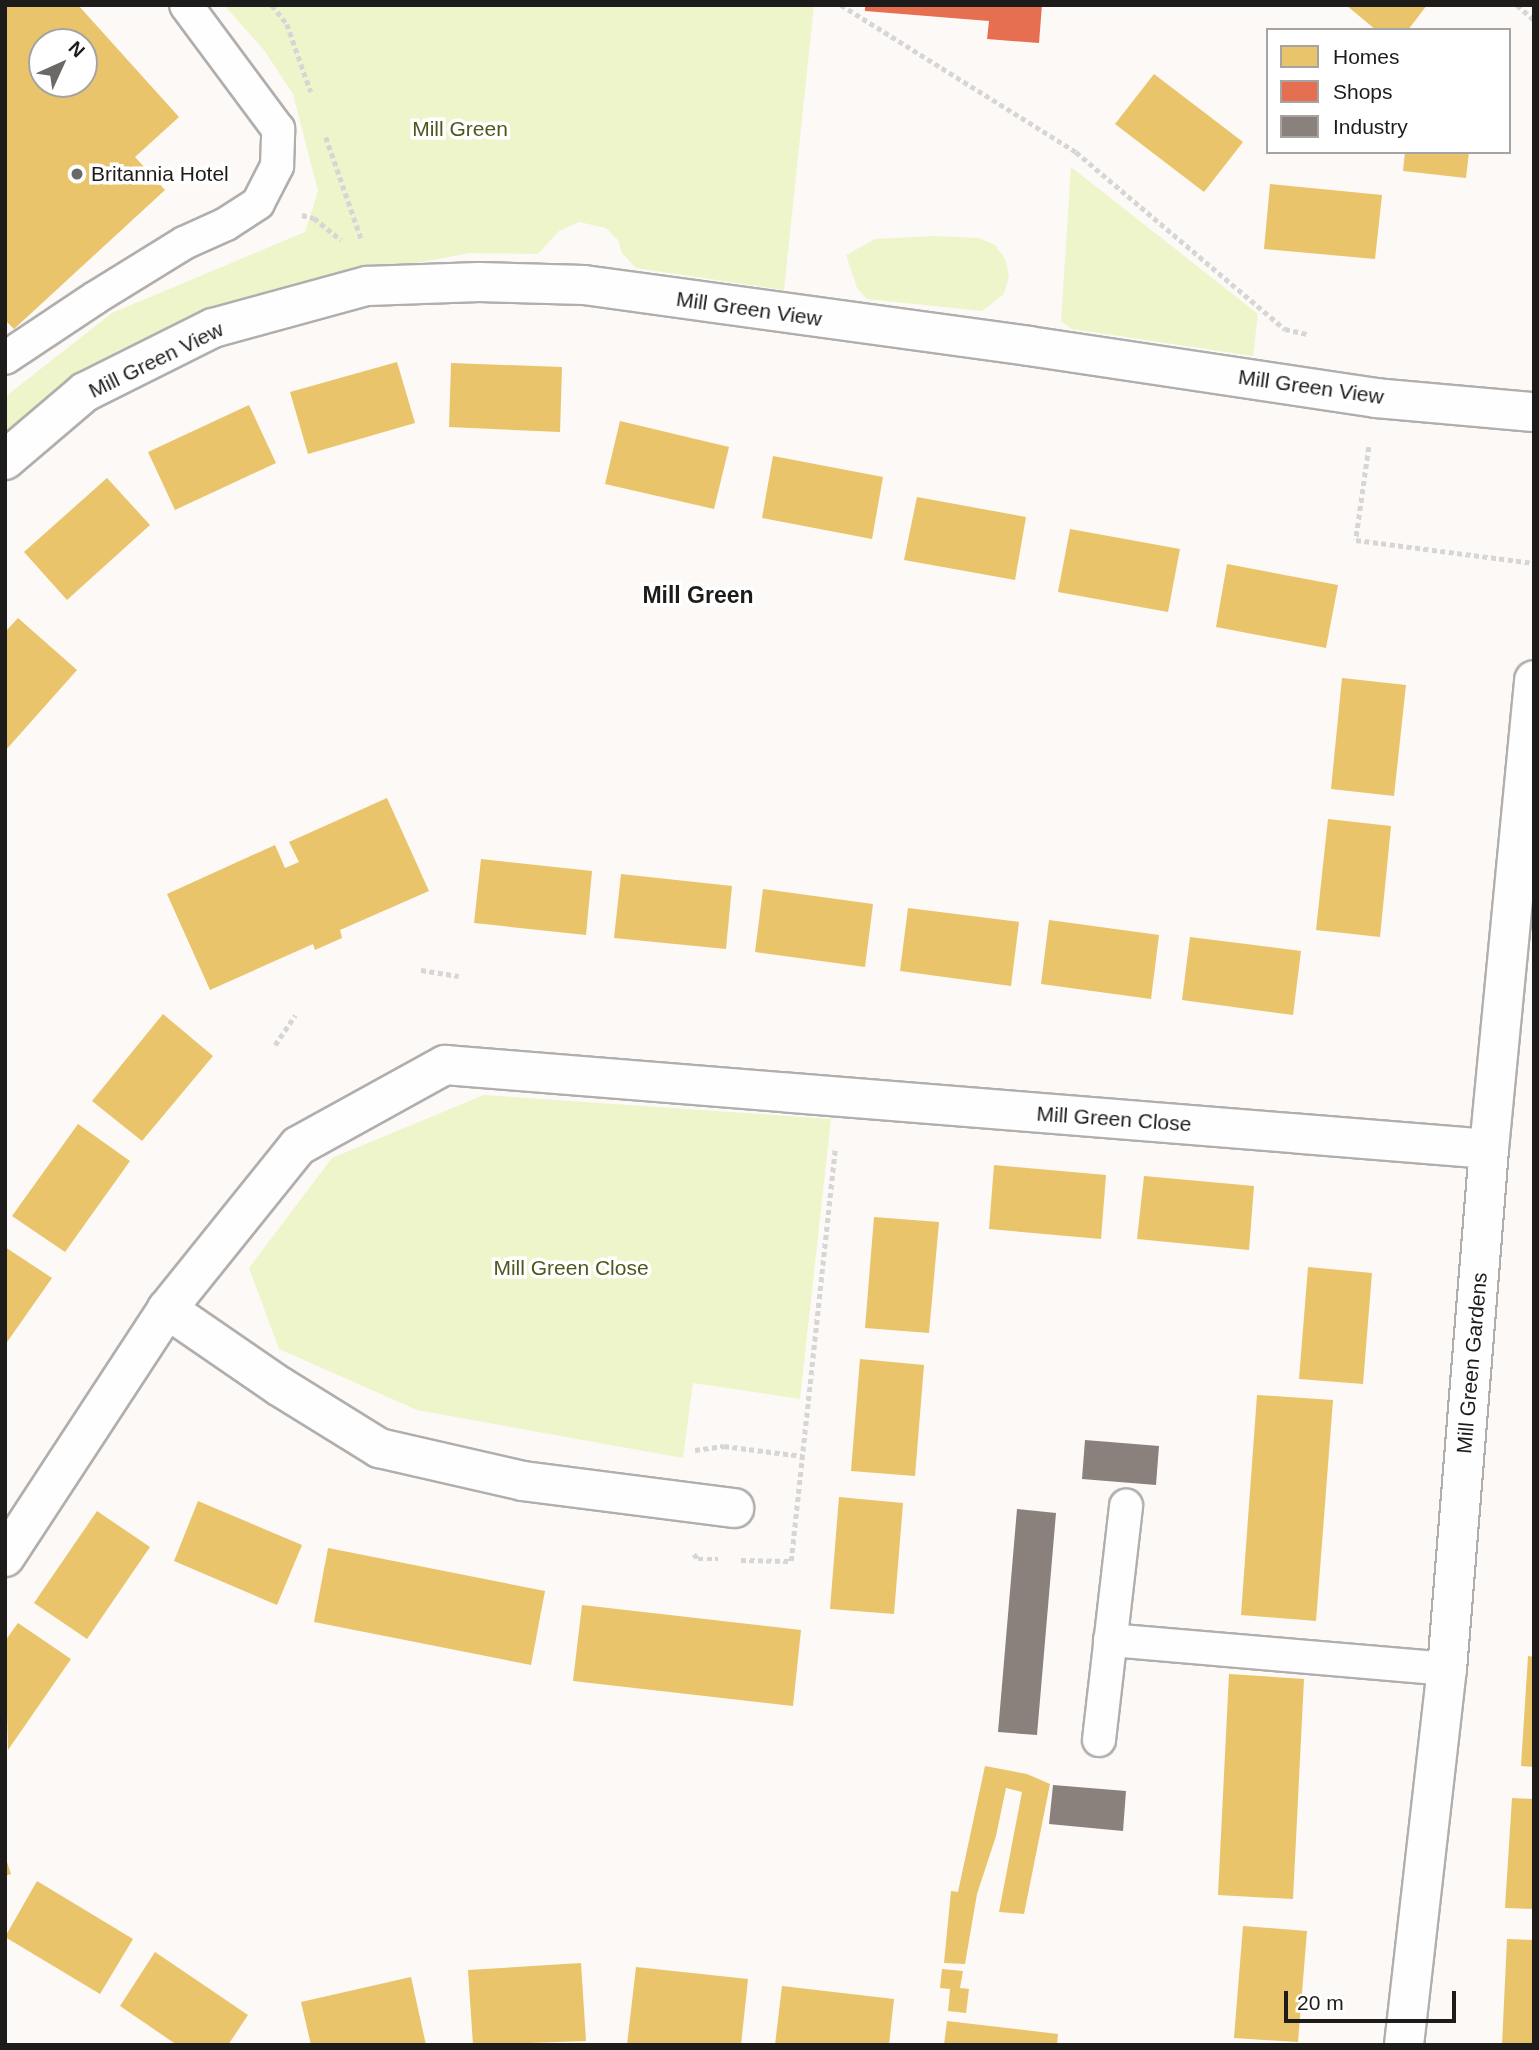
<!DOCTYPE html>
<html>
<head>
<meta charset="utf-8">
<style>
  body { margin:0 }
  #map { position:relative; width:1539px; height:2050px; overflow:hidden; background:#fcf9f6; font-family:Helvetica,sans-serif }
  div>[style] { position:absolute }
  .green>* { inset:0; background:#eef5cb }
  .homes>* { inset:0; background:#e9c46a }
  .shops>* { inset:0; background:#e76f51 }
  .industry>* { inset:0; background:#8a817c }
  .path>* { height:4.5px; margin-top:-2.25px; transform-origin:0; background:repeating-linear-gradient(90deg,#d7d6d6 0 5px,transparent 0 8.5px) }
  .roads { filter:drop-shadow(2px 0 #b1afad) drop-shadow(-2px 0 #b1afad) drop-shadow(0 2px #b1afad) drop-shadow(0 -2px #b1afad) }
  .service>* { height:32px; margin:-16px; padding:0 16px; transform-origin:16px; border-radius:16px; background:#fffefe }
  .minor>* { height:38px; margin:-19px; padding:0 19px; transform-origin:19px; border-radius:19px; background:#fffefe }
  .dots>* { width:19px; height:19px; translate:-50% -50%; box-sizing:border-box; border:4px solid #fff; border-radius:50% }
  span { translate:-50% -50%; white-space:nowrap; text-align:center; line-height:1.15; -webkit-text-stroke:7px #fff; paint-order:stroke }
  .park-label { font-size:21px; color:#4f581c }
  .poi-label { font-size:21px; color:#1d1c1a }
  .left { translate:0 -50%; text-align:left }
  .street-label { font-size:21px; color:#1d1c1a }
  .neighbourhood-label { font-size:23px; color:#1d1c1a; font-weight:700 }
  .frame { position:absolute; inset:0; border:7px solid #1d1c1a; pointer-events:none }
  .legend { position:absolute; left:1266px; top:28px; width:245px; height:126px; box-sizing:border-box; background:#fff; border:2px solid #a5a4a3; margin:0; padding:9px 12px; list-style:none; font-size:21px; color:#1d1c1a }
  .legend li { display:flex; align-items:center; gap:14px; height:35px }
  .legend b { width:35px; border:2px solid #a5a4a3 }
  .north { position:absolute; left:28px; top:28px; width:70px; height:70px; box-sizing:border-box; background:#fff; border:2px solid #a5a4a3; border-radius:50%; rotate:45deg; font-size:19px; font-weight:700; line-height:28px; text-align:center; color:#1d1c1a }
  .north::after { content:''; display:block; margin:auto; width:24px; height:32px; background:#6b6967; clip-path:polygon(50% 0,100% 100%,50% 72%,0 100%) }
  .scale { position:absolute; left:1284px; top:1991px; width:172px; height:32px; box-sizing:border-box; border:4px solid #1d1c1a; border-top:0; padding-left:9px; font-size:21px; line-height:24px; white-space:nowrap; color:#1d1c1a; -webkit-text-stroke:5px #fff; paint-order:stroke }
</style>
</head>
<body>
<div id="map">
  <div class="green">
    <i style="clip-path:polygon(224px 5px,814px 5px,784px 290px,636px 268px,622px 253px,618px 240px,606px 228px,579px 222px,559px 231px,538px 254px,469px 253px,385px 269px,337px 273px,227px 305px,117px 351px,35px 408px,5px 436px,5px 397px,112px 313px,305px 232px,318px 191px,293px 94px,264px 50px)"></i>
    <i style="clip-path:polygon(1071px 167px,1258px 314px,1253px 356px,1072px 329px,1061px 321px)"></i>
    <i style="clip-path:polygon(933px 236px,979px 238px,995px 245px,1005px 259px,1009px 276px,1004px 294px,982px 311px,867px 299px,857px 288px,846px 255px,875px 239px)"></i>
    <i style="clip-path:polygon(484px 1095px,831px 1119px,800px 1399px,693px 1383px,683px 1458px,417px 1410px,279px 1349px,249px 1268px,332px 1158px)"></i>
  </div>
  <div class="homes">
    <i style="clip-path:polygon(evenodd,5px 5px,78px 5px,179px 117px,135px 157px,165px 190px,14px 329px,5px 320px,5px 5px,42px 42px,84px 42px,84px 84px,42px 84px,42px 42px)"></i>
    <i style="clip-path:polygon(1346px 5px,1427px 5px,1408px 30px,1376px 30px)"></i>
    <i style="clip-path:polygon(1154px 74px,1243px 142px,1204px 192px,1115px 124px)"></i>
    <i style="clip-path:polygon(1405px 152px,1469px 152px,1466px 178px,1403px 171px)"></i>
    <i style="clip-path:polygon(1270px 184px,1382px 195px,1375px 259px,1264px 249px)"></i>
    <i style="clip-path:polygon(397px 362px,415px 423px,308px 454px,290px 392px)"></i>
    <i style="clip-path:polygon(451px 363px,562px 367px,560px 432px,449px 427px)"></i>
    <i style="clip-path:polygon(249px 405px,276px 463px,175px 510px,148px 452px)"></i>
    <i style="clip-path:polygon(620px 421px,729px 447px,714px 509px,605px 484px)"></i>
    <i style="clip-path:polygon(773px 456px,883px 477px,872px 539px,762px 518px)"></i>
    <i style="clip-path:polygon(107px 478px,150px 525px,67px 600px,24px 552px)"></i>
    <i style="clip-path:polygon(917px 497px,1026px 517px,1015px 580px,904px 560px)"></i>
    <i style="clip-path:polygon(1070px 529px,1180px 549px,1168px 612px,1058px 592px)"></i>
    <i style="clip-path:polygon(1227px 564px,1338px 585px,1326px 648px,1216px 627px)"></i>
    <i style="clip-path:polygon(18px 618px,77px 670px,5px 751px,5px 632px)"></i>
    <i style="clip-path:polygon(1342px 678px,1406px 685px,1394px 796px,1331px 789px)"></i>
    <i style="clip-path:polygon(387px 798px,429px 891px,340px 930px,342px 938px,315px 950px,313px 944px,210px 990px,167px 894px,275px 845px,285px 868px,299px 862px,289px 842px)"></i>
    <i style="clip-path:polygon(1328px 819px,1391px 826px,1380px 937px,1316px 930px)"></i>
    <i style="clip-path:polygon(481px 859px,592px 871px,586px 935px,474px 923px)"></i>
    <i style="clip-path:polygon(621px 874px,732px 886px,726px 949px,614px 938px)"></i>
    <i style="clip-path:polygon(763px 889px,873px 904px,865px 967px,755px 952px)"></i>
    <i style="clip-path:polygon(908px 908px,1019px 922px,1011px 986px,900px 971px)"></i>
    <i style="clip-path:polygon(1049px 920px,1159px 935px,1151px 999px,1041px 984px)"></i>
    <i style="clip-path:polygon(1190px 937px,1301px 951px,1293px 1015px,1182px 1000px)"></i>
    <i style="clip-path:polygon(163px 1014px,213px 1056px,142px 1141px,92px 1101px)"></i>
    <i style="clip-path:polygon(78px 1124px,130px 1161px,65px 1252px,12px 1216px)"></i>
    <i style="clip-path:polygon(994px 1165px,1106px 1175px,1101px 1239px,989px 1229px)"></i>
    <i style="clip-path:polygon(1144px 1176px,1254px 1186px,1249px 1250px,1137px 1239px)"></i>
    <i style="clip-path:polygon(874px 1217px,939px 1222px,929px 1333px,865px 1328px)"></i>
    <i style="clip-path:polygon(5px 1247px,52px 1278px,5px 1345px)"></i>
    <i style="clip-path:polygon(1308px 1267px,1372px 1273px,1363px 1384px,1299px 1379px)"></i>
    <i style="clip-path:polygon(860px 1359px,924px 1365px,915px 1476px,851px 1471px)"></i>
    <i style="clip-path:polygon(1257px 1395px,1333px 1400px,1316px 1621px,1241px 1615px)"></i>
    <i style="clip-path:polygon(839px 1497px,903px 1503px,894px 1614px,830px 1609px)"></i>
    <i style="clip-path:polygon(198px 1501px,302px 1545px,277px 1605px,174px 1561px)"></i>
    <i style="clip-path:polygon(97px 1511px,150px 1547px,87px 1639px,34px 1603px)"></i>
    <i style="clip-path:polygon(328px 1548px,545px 1591px,531px 1665px,314px 1622px)"></i>
    <i style="clip-path:polygon(582px 1605px,801px 1630px,793px 1706px,573px 1681px)"></i>
    <i style="clip-path:polygon(18px 1623px,71px 1659px,8px 1750px,5px 1641px)"></i>
    <i style="clip-path:polygon(1528px 1656px,1534px 1657px,1534px 1767px,1521px 1766px)"></i>
    <i style="clip-path:polygon(1229px 1674px,1304px 1679px,1293px 1899px,1218px 1895px)"></i>
    <i style="clip-path:polygon(985px 1766px,1027px 1774px,1050px 1784px,1024px 1914px,999px 1912px,1022px 1792px,1006px 1788px,996px 1836px,977px 1894px,965px 1964px,944px 1963px,951px 1891px,958px 1892px)"></i>
    <i style="clip-path:polygon(1512px 1798px,1534px 1799px,1534px 1909px,1505px 1908px)"></i>
    <i style="clip-path:polygon(5px 1856px,11px 1874px,5px 1876px)"></i>
    <i style="clip-path:polygon(37px 1881px,133px 1939px,100px 1994px,5px 1937px)"></i>
    <i style="clip-path:polygon(1243px 1926px,1307px 1931px,1298px 2042px,1234px 2038px)"></i>
    <i style="clip-path:polygon(1507px 1939px,1534px 1940px,1534px 2045px,1502px 2045px)"></i>
    <i style="clip-path:polygon(155px 1952px,248px 2015px,228px 2045px,177px 2045px,120px 2006px)"></i>
    <i style="clip-path:polygon(581px 1963px,586px 2041px,473px 2045px,468px 1970px)"></i>
    <i style="clip-path:polygon(636px 1967px,748px 1979px,741px 2045px,627px 2045px)"></i>
    <i style="clip-path:polygon(942px 1969px,963px 1971px,960px 1988px,969px 1989px,966px 2013px,948px 2011px,950px 1989px,940px 1988px)"></i>
    <i style="clip-path:polygon(411px 1977px,426px 2045px,311px 2045px,301px 2002px)"></i>
    <i style="clip-path:polygon(782px 1986px,894px 1999px,889px 2045px,775px 2045px)"></i>
    <i style="clip-path:polygon(947px 2021px,1058px 2034px,1057px 2045px,944px 2045px)"></i>
  </div>
  <div class="shops">
    <i style="clip-path:polygon(865px 5px,1042px 5px,1039px 43px,987px 39px,989px 21px,865px 11px)"></i>
  </div>
  <div class="industry">
    <i style="clip-path:polygon(1085px 1440px,1159px 1446px,1156px 1485px,1082px 1479px)"></i>
    <i style="clip-path:polygon(1017px 1509px,1056px 1513px,1037px 1735px,998px 1732px)"></i>
    <i style="clip-path:polygon(1053px 1785px,1126px 1791px,1123px 1831px,1049px 1824px)"></i>
  </div>
  <div class="path">
    <i style="left:272px;top:5px;width:24px;rotate:52deg"></i>
    <i style="left:287px;top:24px;width:72px;rotate:70.6deg"></i>
    <i style="left:841px;top:5px;width:277px;rotate:32deg"></i>
    <i style="left:1076px;top:152px;width:274px;rotate:40.3deg"></i>
    <i style="left:1285px;top:329px;width:23px;rotate:13deg"></i>
    <i style="left:1517px;top:5px;width:23px;rotate:41deg"></i>
    <i style="left:326px;top:137px;width:107px;rotate:70.9deg"></i>
    <i style="left:302px;top:215px;width:12px;rotate:14deg"></i>
    <i style="left:314px;top:218px;width:35px;rotate:39deg"></i>
    <i style="left:1369px;top:447px;width:94px;rotate:98deg"></i>
    <i style="left:1356px;top:540px;width:179px;rotate:7.4deg"></i>
    <i style="left:421px;top:970px;width:38px;rotate:9deg"></i>
    <i style="left:275px;top:1045px;width:36px;rotate:-56deg"></i>
    <i style="left:695px;top:1450px;width:29px;rotate:-8deg"></i>
    <i style="left:724px;top:1446px;width:79px;rotate:7.3deg"></i>
    <i style="left:694px;top:1554px;width:6px;rotate:51deg"></i>
    <i style="left:698px;top:1559px;width:20px"></i>
    <i style="left:741px;top:1560px;width:50px;rotate:1.1deg"></i>
    <i style="left:791px;top:1561px;width:416px;rotate:-83.9deg"></i>
  </div>
  <div class="roads">
    <div class="service">
      <i style="left:5px;top:358px;width:108px;rotate:-33.7deg"></i>
      <i style="left:95px;top:298px;width:105px;rotate:-31.7deg"></i>
      <i style="left:184px;top:243px;width:46px;rotate:-24.3deg"></i>
      <i style="left:226px;top:224px;width:38px;rotate:-33deg"></i>
      <i style="left:258px;top:203px;width:42px;rotate:-62.8deg"></i>
      <i style="left:277px;top:166px;width:37px;rotate:-88deg"></i>
      <i style="left:278px;top:129px;width:154px;rotate:-126.6deg"></i>
      <i style="left:1110px;top:1640px;width:338px;rotate:4.9deg"></i>
      <i style="left:1099px;top:1740px;width:236px;rotate:-83.4deg"></i>
    </div>
    <div class="minor">
      <i style="left:5px;top:460px;width:105px;rotate:-40.4deg"></i>
      <i style="left:85px;top:392px;width:143px;rotate:-26.6deg"></i>
      <i style="left:213px;top:328px;width:160px;rotate:-15.3deg"></i>
      <i style="left:367px;top:286px;width:112px;rotate:-2deg"></i>
      <i style="left:479px;top:282px;width:105px;rotate:1.6deg"></i>
      <i style="left:584px;top:285px;width:449px;rotate:7.8deg"></i>
      <i style="left:1029px;top:346px;width:351px;rotate:8.5deg"></i>
      <i style="left:1376px;top:398px;width:159px;rotate:5.1deg"></i>
      <i style="left:167px;top:1309px;width:136px;rotate:34.5deg"></i>
      <i style="left:279px;top:1386px;width:118px;rotate:31.8deg"></i>
      <i style="left:379px;top:1448px;width:148px;rotate:12.9deg"></i>
      <i style="left:523px;top:1481px;width:213px;rotate:7.3deg"></i>
      <i style="left:5px;top:1557px;width:296px;rotate:-56.8deg"></i>
      <i style="left:167px;top:1309px;width:209px;rotate:-51.2deg"></i>
      <i style="left:298px;top:1146px;width:168px;rotate:-28.9deg"></i>
      <i style="left:445px;top:1065px;width:1047px;rotate:4.6deg"></i>
      <i style="left:1404px;top:2045px;width:378px;rotate:-83.5deg"></i>
      <i style="left:1447px;top:1669px;width:522px;rotate:-85.38deg"></i>
      <i style="left:1489px;top:1149px;width:471px;rotate:-84.5deg"></i>
    </div>
  </div>
  <div class="dots">
    <i style="left:77px;top:174px;background:#6b6967"></i>
  </div>
  <div class="park-label">
    <span style="left:460px;top:129px">Mill Green</span>
    <span style="left:571px;top:1268px">Mill Green Close</span>
  </div>
  <div class="poi-label">
    <span class="left" style="left:91px;top:174px">Britannia Hotel</span>
  </div>
  <div class="street-label">
    <span style="left:749px;top:309px;rotate:8deg">Mill Green View</span>
    <span style="left:156px;top:360px;rotate:-26deg">Mill Green View</span>
    <span style="left:1311px;top:387px;rotate:8deg">Mill Green View</span>
    <span style="left:1114px;top:1119px;rotate:4deg">Mill Green Close</span>
    <span style="left:1472px;top:1363px;rotate:-85deg">Mill Green Gardens</span>
  </div>
  <div class="neighbourhood-label">
    <span style="left:698px;top:595px">Mill Green</span>
  </div>
  <div class="frame"></div>
  <ul class="legend">
  <li><b style="height:19px;background:#e9c46a"></b>Homes</li>
  <li><b style="height:19px;background:#e76f51"></b>Shops</li>
  <li><b style="height:19px;background:#8a817c"></b>Industry</li>
  </ul>
  <div class="north">N</div>
  <div class="scale">20 m</div>
</div>
</body>
</html>
